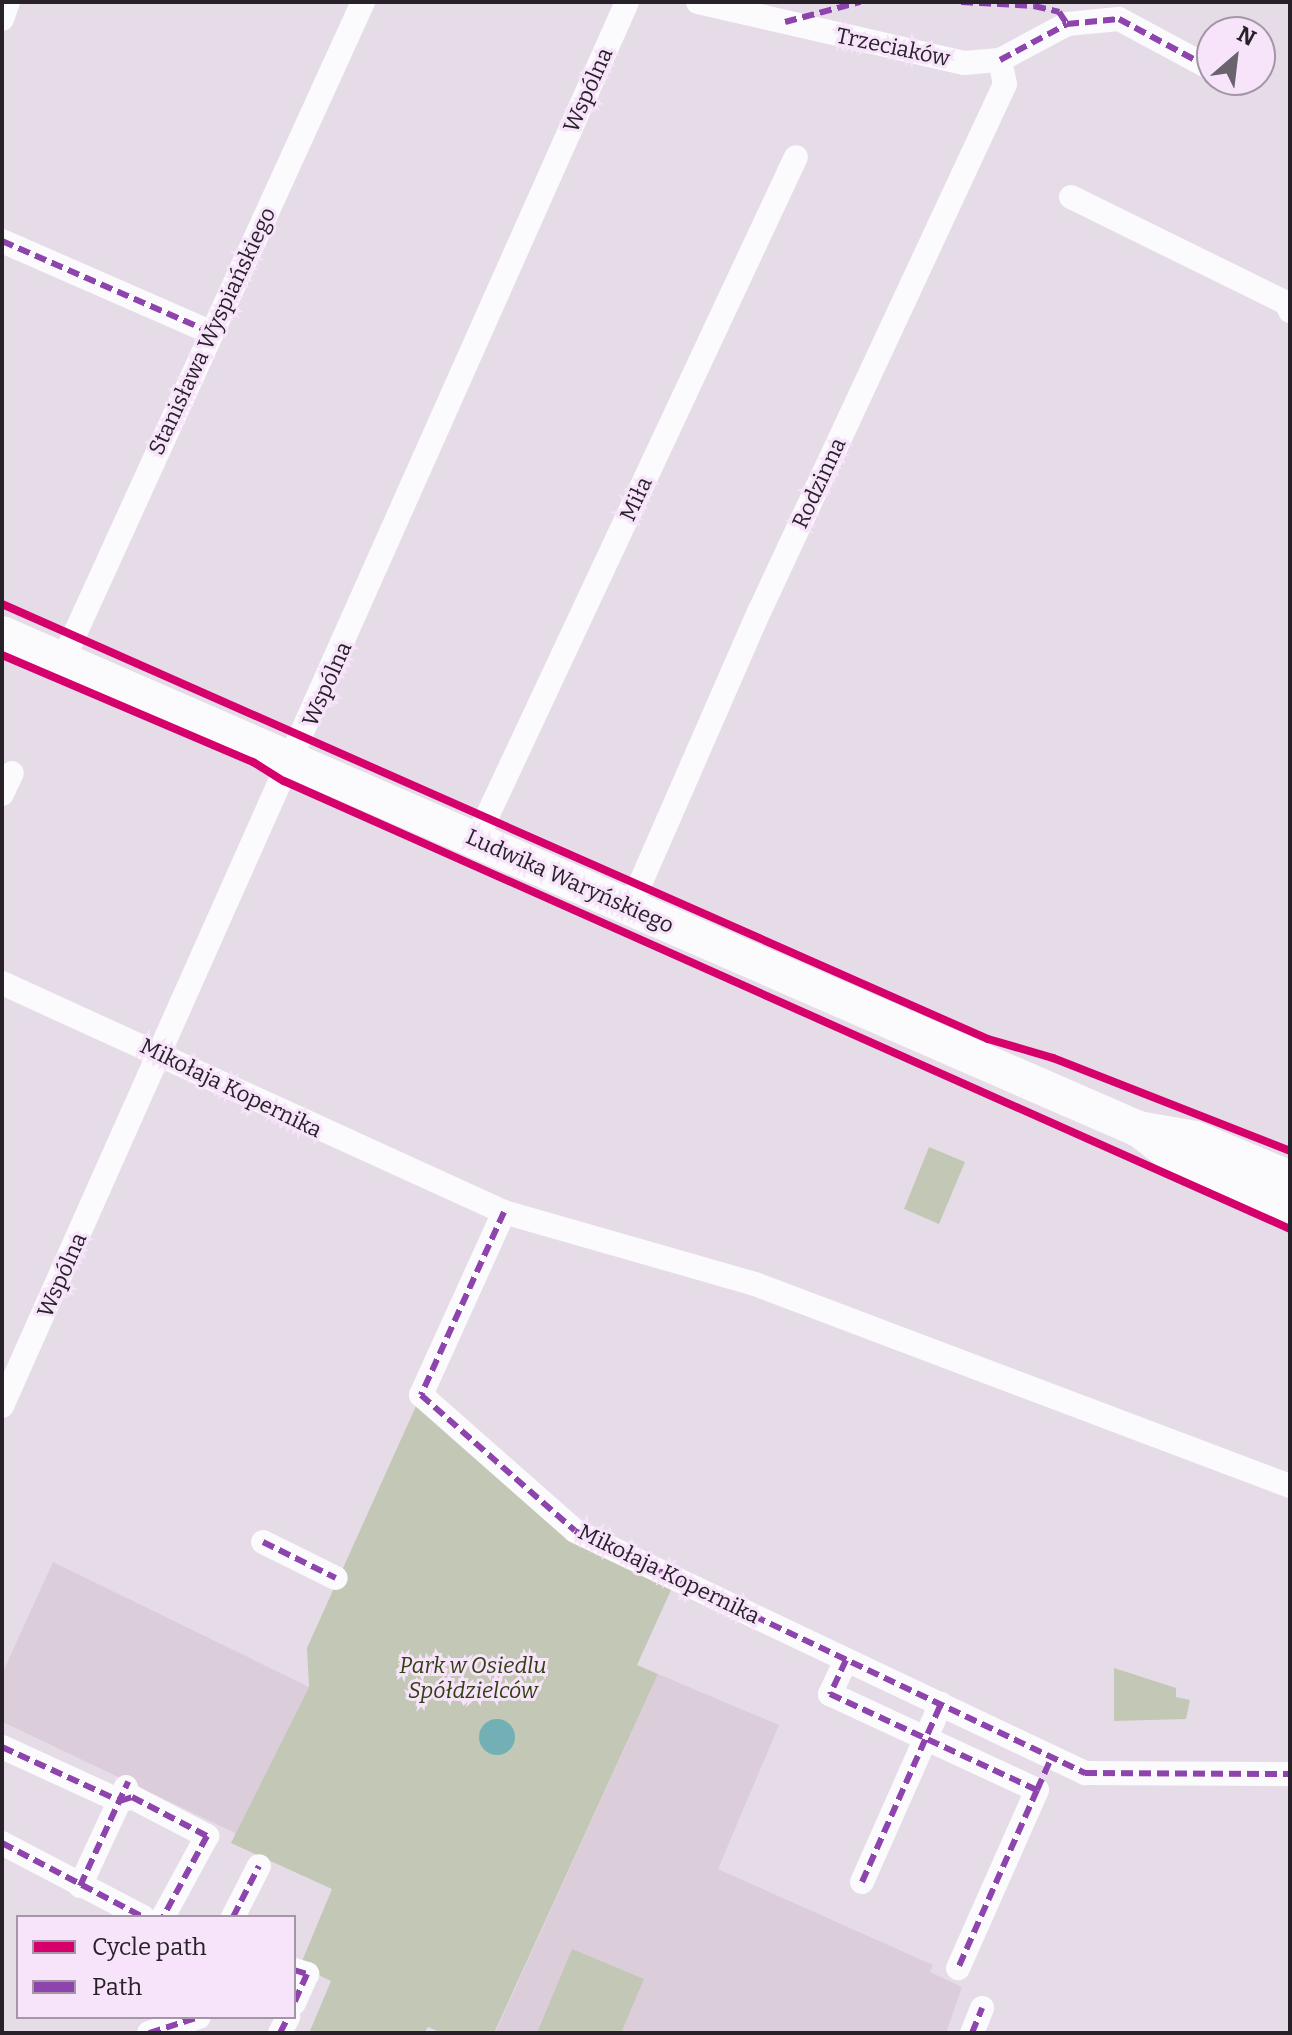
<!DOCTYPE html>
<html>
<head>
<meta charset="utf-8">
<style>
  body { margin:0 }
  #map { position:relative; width:1292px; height:2035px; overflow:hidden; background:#e6dce8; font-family:Bitter,serif }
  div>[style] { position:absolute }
  .education>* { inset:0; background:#dccddb }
  .green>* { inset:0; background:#c3c7b6 }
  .water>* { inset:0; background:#72b0b6 }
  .round { border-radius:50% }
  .minor>* { height:24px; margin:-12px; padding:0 12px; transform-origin:12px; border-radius:12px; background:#fbfafc }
  .secondary>* { height:36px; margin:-18px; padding:0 18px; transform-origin:18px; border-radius:18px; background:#fbfafc }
  .quiet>* { height:6px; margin-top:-3px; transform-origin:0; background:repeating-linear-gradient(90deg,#8e44ad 0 12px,transparent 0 18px) }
  .cycleway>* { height:8px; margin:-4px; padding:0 4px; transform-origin:4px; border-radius:4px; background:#d6006c }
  span { translate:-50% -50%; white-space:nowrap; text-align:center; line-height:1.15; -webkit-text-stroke:6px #f7e4fa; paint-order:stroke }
  .street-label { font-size:22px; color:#282129 }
  .park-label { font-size:22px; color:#313f11; font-style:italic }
  .frame { position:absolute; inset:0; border:4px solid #282129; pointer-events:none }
  .legend { position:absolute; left:16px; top:1915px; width:280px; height:104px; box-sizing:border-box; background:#f7e4fa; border:2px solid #a496a6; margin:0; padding:10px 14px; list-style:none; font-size:24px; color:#282129 }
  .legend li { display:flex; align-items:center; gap:16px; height:40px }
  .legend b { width:40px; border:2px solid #a496a6 }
  .north { position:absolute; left:1196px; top:16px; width:80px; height:80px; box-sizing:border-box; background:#f7e4fa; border:2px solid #a496a6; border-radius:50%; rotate:28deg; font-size:22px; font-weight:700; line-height:32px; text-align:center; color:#282129 }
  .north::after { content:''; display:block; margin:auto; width:28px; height:36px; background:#6a626c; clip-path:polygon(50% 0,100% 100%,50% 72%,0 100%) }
</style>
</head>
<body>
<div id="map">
  <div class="education">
    <i style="clip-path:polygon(53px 1562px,309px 1687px,237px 1834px,3px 1722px,2px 1674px)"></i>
    <i style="clip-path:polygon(658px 1674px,779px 1725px,718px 1869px,933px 1965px,930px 1972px,962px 1987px,946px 2033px,495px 2033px)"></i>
  </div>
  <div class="green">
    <i style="clip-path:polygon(929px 1147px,965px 1162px,939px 1224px,904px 1209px)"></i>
    <i style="clip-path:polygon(421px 1395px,575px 1531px,676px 1579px,637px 1665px,658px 1674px,494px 2033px,442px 2033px,428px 2027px,424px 2033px,309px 2033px,331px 1981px,300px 1966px,332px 1889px,231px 1843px,309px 1687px,307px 1648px)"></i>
    <i style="clip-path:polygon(1114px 1668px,1176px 1688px,1176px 1697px,1190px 1700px,1186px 1719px,1114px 1721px)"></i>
    <i style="clip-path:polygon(572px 1949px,644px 1979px,621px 2033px,537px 2033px)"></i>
  </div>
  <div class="water">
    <i class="round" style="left:479px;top:1719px;width:36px;height:36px"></i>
  </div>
  <div class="minor">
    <i style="left:698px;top:2px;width:273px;rotate:12.9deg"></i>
    <i style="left:964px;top:63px;width:36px;rotate:-5deg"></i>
    <i style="left:1000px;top:60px;width:76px;rotate:-28.2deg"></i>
    <i style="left:1067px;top:24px;width:52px;rotate:-5.5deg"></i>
    <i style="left:1119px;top:19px;width:106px;rotate:28.3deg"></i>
    <i style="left:2px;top:19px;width:18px;rotate:-71deg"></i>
    <i style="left:1260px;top:66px;width:2px"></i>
    <i style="left:1071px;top:197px;width:240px;rotate:26.2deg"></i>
    <i style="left:1286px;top:303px;width:9px;rotate:63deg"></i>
    <i style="left:2px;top:241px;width:227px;rotate:23.6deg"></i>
    <i style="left:63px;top:660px;width:723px;rotate:-65.49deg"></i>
    <i style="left:2px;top:794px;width:23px;rotate:-65deg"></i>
    <i style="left:476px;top:840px;width:754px;rotate:-64.9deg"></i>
    <i style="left:630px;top:907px;width:324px;rotate:-66.4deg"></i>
    <i style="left:760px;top:610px;width:580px;rotate:-65.02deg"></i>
    <i style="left:1005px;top:84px;width:25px;rotate:-102deg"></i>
    <i style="left:2px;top:983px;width:552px;rotate:24.52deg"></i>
    <i style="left:504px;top:1212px;width:261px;rotate:16deg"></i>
    <i style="left:755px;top:1284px;width:572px;rotate:20.69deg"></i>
    <i style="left:504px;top:1212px;width:201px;rotate:114.4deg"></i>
    <i style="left:421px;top:1395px;width:205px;rotate:41.4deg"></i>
    <i style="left:575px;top:1531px;width:565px;rotate:25.38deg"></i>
    <i style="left:1085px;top:1773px;width:205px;rotate:0.3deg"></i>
    <i style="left:2px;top:1406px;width:1537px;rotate:-66deg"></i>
    <i style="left:263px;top:1542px;width:81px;rotate:26.3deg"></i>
    <i style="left:846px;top:1660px;width:38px;rotate:115deg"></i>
    <i style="left:830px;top:1694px;width:228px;rotate:24.9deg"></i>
    <i style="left:1037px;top:1790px;width:195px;rotate:113.9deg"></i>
    <i style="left:2px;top:1747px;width:130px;rotate:24.6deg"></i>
    <i style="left:120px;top:1801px;width:13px;rotate:-18deg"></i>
    <i style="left:132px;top:1797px;width:85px;rotate:27.5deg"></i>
    <i style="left:207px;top:1836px;width:92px;rotate:118.5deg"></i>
    <i style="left:2px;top:1843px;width:159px;rotate:27.7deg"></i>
    <i style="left:862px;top:1882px;width:195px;rotate:-66.1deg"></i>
    <i style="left:80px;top:1886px;width:109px;rotate:-65.1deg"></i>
    <i style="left:233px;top:1917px;width:57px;rotate:-63deg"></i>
    <i style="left:294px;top:1970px;width:14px;rotate:17deg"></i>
    <i style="left:307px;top:1974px;width:32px;rotate:114deg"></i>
    <i style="left:149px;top:2033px;width:52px;rotate:-17.7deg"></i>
    <i style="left:280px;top:2033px;width:18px;rotate:-63deg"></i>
    <i style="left:972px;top:2033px;width:27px;rotate:-68deg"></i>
  </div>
  <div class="secondary">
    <i style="left:2px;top:634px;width:1239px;rotate:23.54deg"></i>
    <i style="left:1138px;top:1129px;width:58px;rotate:10deg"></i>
    <i style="left:1195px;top:1139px;width:103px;rotate:22.8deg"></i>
    <i style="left:1143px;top:1132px;width:52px;rotate:38deg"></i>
    <i style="left:1184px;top:1164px;width:116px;rotate:24.4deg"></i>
  </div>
  <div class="quiet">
    <i style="left:961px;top:2px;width:73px;rotate:3.1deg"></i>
    <i style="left:1034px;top:6px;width:26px;rotate:13deg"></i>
    <i style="left:1059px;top:12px;width:14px;rotate:56deg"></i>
    <i style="left:785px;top:22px;width:78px;rotate:-14.9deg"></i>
    <i style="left:1000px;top:60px;width:76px;rotate:-28.2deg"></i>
    <i style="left:1067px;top:24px;width:52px;rotate:-5.5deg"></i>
    <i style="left:1119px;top:19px;width:106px;rotate:28.3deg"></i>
    <i style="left:1260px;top:66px;width:2px"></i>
    <i style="left:2px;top:241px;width:227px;rotate:23.6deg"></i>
    <i style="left:504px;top:1212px;width:201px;rotate:114.4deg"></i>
    <i style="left:421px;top:1395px;width:205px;rotate:41.4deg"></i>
    <i style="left:575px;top:1531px;width:565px;rotate:25.38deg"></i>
    <i style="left:1085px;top:1773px;width:205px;rotate:0.3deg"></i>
    <i style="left:263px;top:1542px;width:81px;rotate:26.3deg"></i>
    <i style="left:846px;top:1660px;width:38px;rotate:115deg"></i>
    <i style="left:830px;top:1694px;width:228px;rotate:24.9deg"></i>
    <i style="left:1037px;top:1790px;width:195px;rotate:113.9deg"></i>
    <i style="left:2px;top:1747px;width:130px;rotate:24.6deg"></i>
    <i style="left:120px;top:1801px;width:13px;rotate:-18deg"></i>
    <i style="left:132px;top:1797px;width:85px;rotate:27.5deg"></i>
    <i style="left:207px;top:1836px;width:92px;rotate:118.5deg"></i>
    <i style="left:1037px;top:1790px;width:37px;rotate:-66deg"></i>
    <i style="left:2px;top:1843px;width:159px;rotate:27.7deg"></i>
    <i style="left:862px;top:1882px;width:195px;rotate:-66.1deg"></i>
    <i style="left:80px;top:1886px;width:115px;rotate:-65.2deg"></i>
    <i style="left:233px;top:1917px;width:57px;rotate:-63deg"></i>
    <i style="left:294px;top:1970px;width:14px;rotate:17deg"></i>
    <i style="left:307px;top:1974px;width:32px;rotate:114deg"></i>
    <i style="left:149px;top:2033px;width:52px;rotate:-17.7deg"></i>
    <i style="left:280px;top:2033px;width:18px;rotate:-63deg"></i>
    <i style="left:972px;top:2033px;width:27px;rotate:-68deg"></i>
  </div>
  <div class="cycleway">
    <i style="left:2px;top:604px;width:1078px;rotate:23.81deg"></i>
    <i style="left:988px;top:1039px;width:68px;rotate:16.3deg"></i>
    <i style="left:1053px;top:1058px;width:255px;rotate:21.4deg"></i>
    <i style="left:2px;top:655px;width:273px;rotate:23.1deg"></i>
    <i style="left:253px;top:762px;width:36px;rotate:32deg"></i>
    <i style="left:284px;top:781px;width:1101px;rotate:24deg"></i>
  </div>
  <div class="street-label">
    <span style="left:893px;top:47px;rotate:12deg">Trzeciaków</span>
    <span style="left:588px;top:90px;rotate:-66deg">Wspólna</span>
    <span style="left:212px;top:331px;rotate:-65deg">Stanisława Wyspiańskiego</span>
    <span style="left:819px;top:483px;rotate:-65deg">Rodzinna</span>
    <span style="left:636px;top:499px;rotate:-65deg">Miła</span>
    <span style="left:327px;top:684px;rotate:-66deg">Wspólna</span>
    <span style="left:570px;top:881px;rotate:24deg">Ludwika Waryńskiego</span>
    <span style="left:231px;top:1088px;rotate:26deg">Mikołaja Kopernika</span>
    <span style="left:62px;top:1275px;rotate:-66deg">Wspólna</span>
    <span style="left:669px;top:1574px;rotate:26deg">Mikołaja Kopernika</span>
  </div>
  <div class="park-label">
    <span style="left:473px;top:1678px">Park w Osiedlu<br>Spółdzielców</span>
  </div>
  <div class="frame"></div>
  <ul class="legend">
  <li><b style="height:10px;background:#d6006c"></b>Cycle path</li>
  <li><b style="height:10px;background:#8e44ad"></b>Path</li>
  </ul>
  <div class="north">N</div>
</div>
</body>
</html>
